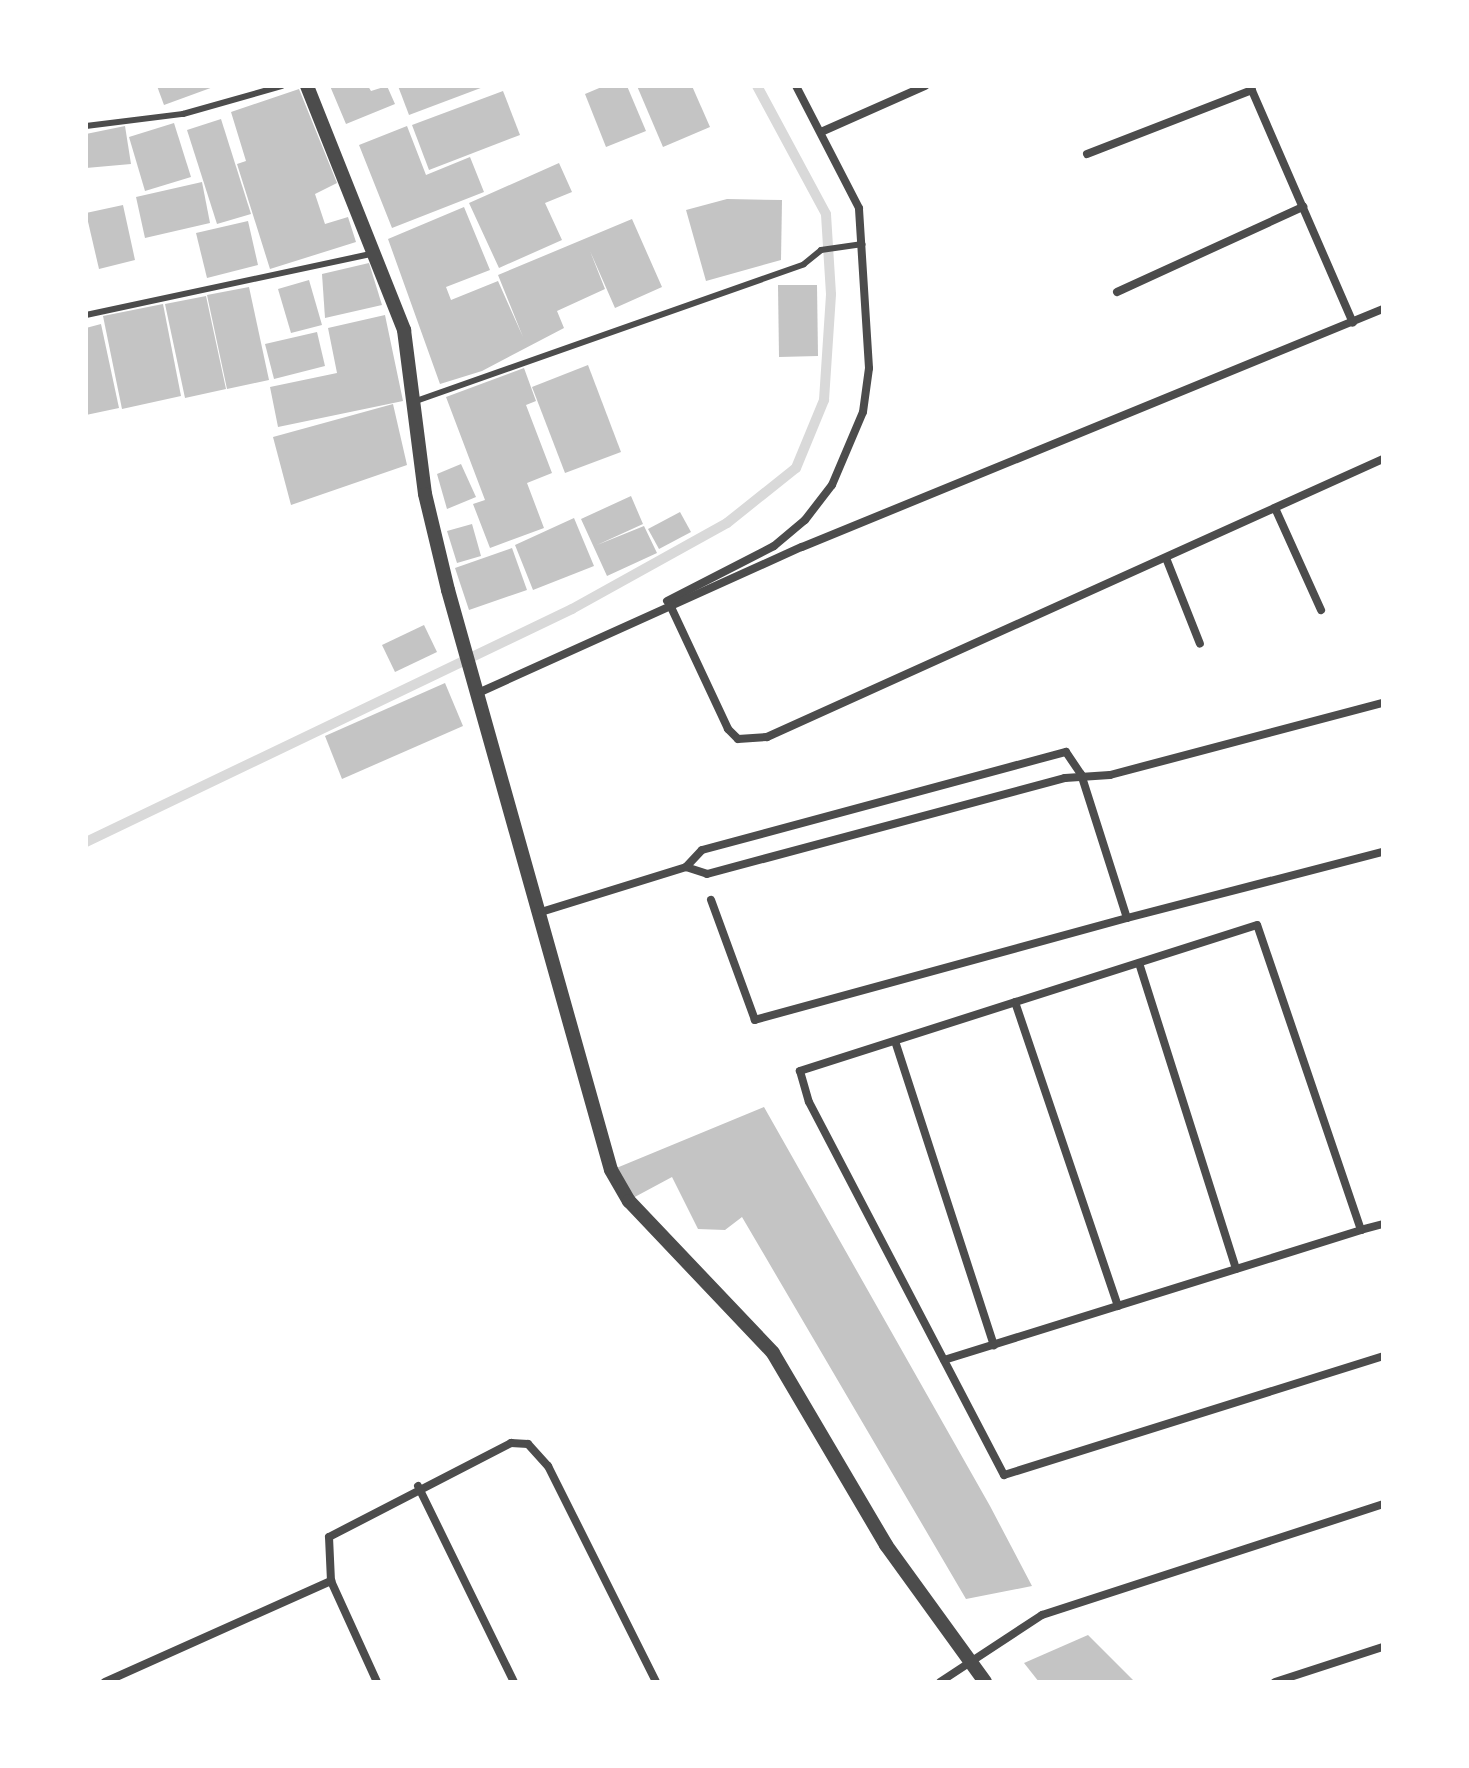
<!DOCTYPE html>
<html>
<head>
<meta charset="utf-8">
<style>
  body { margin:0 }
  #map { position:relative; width:1469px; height:1768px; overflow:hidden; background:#fff; font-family:Barlow,sans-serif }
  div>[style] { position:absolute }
  .stream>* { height:10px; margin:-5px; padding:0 5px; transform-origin:5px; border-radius:5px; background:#d9d9d9 }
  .building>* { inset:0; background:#c4c4c4 }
  .service>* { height:6px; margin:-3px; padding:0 3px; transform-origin:3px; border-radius:3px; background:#4c4c4c }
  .minor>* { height:8px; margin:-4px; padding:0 4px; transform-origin:4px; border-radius:4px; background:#4c4c4c }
  .tertiary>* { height:14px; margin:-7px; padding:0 7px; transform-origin:7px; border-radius:7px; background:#4c4c4c }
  span { translate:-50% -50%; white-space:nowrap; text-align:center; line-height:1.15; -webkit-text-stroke:7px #fff; paint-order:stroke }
  .frame { position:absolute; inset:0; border:88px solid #fff; pointer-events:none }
</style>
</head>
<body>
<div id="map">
  <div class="stream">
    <i style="left:86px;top:842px;width:539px;rotate:-25.61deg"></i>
    <i style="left:572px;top:609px;width:177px;rotate:-29deg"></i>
    <i style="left:727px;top:523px;width:88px;rotate:-38.6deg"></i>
    <i style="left:796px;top:468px;width:74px;rotate:-67.6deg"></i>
    <i style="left:824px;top:400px;width:106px;rotate:-86.2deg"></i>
    <i style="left:831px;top:294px;width:80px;rotate:-93.6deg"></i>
    <i style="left:826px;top:214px;width:145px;rotate:-118.3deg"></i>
  </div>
  <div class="building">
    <i style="clip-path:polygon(157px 86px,216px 86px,164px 105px)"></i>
    <i style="clip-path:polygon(330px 86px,368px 86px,371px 91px,387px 86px,395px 104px,346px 124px)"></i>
    <i style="clip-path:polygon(398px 86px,486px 86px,409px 115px)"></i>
    <i style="clip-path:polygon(604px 86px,627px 86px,646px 131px,606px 147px,585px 94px)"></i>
    <i style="clip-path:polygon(637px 86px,692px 86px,710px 127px,663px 147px)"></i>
    <i style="clip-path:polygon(299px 89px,337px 183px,315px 194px,325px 224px,348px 217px,356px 242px,270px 269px,237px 164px,246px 161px,231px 112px)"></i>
    <i style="clip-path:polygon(503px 91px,520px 135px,429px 170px,412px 125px)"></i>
    <i style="clip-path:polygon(221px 119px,251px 214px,217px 224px,187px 130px)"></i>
    <i style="clip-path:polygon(174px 123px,191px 177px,145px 191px,129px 137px)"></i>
    <i style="clip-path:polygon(125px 126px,131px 164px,86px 168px,86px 134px)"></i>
    <i style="clip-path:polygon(407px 126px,426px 175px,470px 157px,484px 192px,392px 228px,359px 145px)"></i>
    <i style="clip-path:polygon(559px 163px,572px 192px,545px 203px,562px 240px,499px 268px,469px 203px)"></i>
    <i style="clip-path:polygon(202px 182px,210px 223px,145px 238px,136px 197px)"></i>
    <i style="clip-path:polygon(727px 199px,782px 200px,781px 260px,706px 281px,686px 210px)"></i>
    <i style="clip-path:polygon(123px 205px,135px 260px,99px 269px,86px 213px)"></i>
    <i style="clip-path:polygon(464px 207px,490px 270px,446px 287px,451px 300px,498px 281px,523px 337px,498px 275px,632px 219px,662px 287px,615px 308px,590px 251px,605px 289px,557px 311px,564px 328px,482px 371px,440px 384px,388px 239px)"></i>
    <i style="clip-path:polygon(248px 221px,258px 265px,207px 278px,196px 233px)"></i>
    <i style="clip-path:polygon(369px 263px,382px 305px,325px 318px,322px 274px)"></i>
    <i style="clip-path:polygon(309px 280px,322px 325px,291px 333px,278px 289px)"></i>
    <i style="clip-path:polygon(778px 285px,817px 285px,818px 356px,779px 357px)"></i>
    <i style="clip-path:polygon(249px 287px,269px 380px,227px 389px,207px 295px)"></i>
    <i style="clip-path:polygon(206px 296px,226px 389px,185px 398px,165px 304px)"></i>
    <i style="clip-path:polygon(163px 304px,181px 396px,122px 409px,103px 316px)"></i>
    <i style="clip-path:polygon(385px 315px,403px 401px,278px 427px,270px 387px,337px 373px,328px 328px)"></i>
    <i style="clip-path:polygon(101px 324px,119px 408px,86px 415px,86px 328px)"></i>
    <i style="clip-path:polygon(317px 332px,325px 366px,274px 379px,265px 344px)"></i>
    <i style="clip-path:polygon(588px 365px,621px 452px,565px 473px,532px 387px)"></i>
    <i style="clip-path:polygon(524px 368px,536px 401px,526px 405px,552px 473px,527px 483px,544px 528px,490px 548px,473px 504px,485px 500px,446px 397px)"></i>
    <i style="clip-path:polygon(393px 404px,407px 465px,291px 505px,273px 437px)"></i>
    <i style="clip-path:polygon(461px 464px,476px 497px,447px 509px,437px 474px)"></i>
    <i style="clip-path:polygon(631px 496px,643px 524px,597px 545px,644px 526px,657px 553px,607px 576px,581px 519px)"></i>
    <i style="clip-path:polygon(680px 512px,691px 532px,659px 549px,648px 529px)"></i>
    <i style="clip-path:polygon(574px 518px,594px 566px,533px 590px,515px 545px)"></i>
    <i style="clip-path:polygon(472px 524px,481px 556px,457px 563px,447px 531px)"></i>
    <i style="clip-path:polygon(512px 548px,527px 590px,469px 610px,455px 568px)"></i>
    <i style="clip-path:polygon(424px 625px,437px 652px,395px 672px,382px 645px)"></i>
    <i style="clip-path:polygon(445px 683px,463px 726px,342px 779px,325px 736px)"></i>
    <i style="clip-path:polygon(764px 1107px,990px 1506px,1032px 1586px,966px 1599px,742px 1217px,725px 1230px,698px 1229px,672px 1177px,631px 1199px,614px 1169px)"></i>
    <i style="clip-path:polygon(1088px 1635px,1135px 1682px,1039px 1682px,1024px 1663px)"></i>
  </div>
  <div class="service">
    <i style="left:86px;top:126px;width:98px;rotate:-7.1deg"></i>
    <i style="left:183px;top:114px;width:103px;rotate:-15.8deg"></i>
    <i style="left:86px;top:315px;width:291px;rotate:-12.1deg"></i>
    <i style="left:416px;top:401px;width:411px;rotate:-19.4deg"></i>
    <i style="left:804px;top:264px;width:22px;rotate:-39deg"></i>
    <i style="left:821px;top:250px;width:42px;rotate:-8.1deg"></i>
  </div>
  <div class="minor">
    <i style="left:1250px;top:86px;width:258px;rotate:66.5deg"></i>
    <i style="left:821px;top:132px;width:114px;rotate:-23.9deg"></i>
    <i style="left:1087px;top:154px;width:177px;rotate:-21.2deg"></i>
    <i style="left:1117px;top:292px;width:205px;rotate:-24.6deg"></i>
    <i style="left:1275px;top:508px;width:112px;rotate:65.7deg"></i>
    <i style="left:1166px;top:558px;width:92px;rotate:68.4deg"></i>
    <i style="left:667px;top:601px;width:120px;rotate:-27.2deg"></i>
    <i style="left:774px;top:546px;width:40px;rotate:-40deg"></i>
    <i style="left:805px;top:520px;width:44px;rotate:-52.4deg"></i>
    <i style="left:832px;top:485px;width:79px;rotate:-67deg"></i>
    <i style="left:863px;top:412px;width:44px;rotate:-82.2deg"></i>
    <i style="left:869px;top:368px;width:160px;rotate:-93.6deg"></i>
    <i style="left:859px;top:208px;width:137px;rotate:-117.3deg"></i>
    <i style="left:670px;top:605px;width:137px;rotate:64.9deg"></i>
    <i style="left:728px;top:729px;width:14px;rotate:45deg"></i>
    <i style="left:738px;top:739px;width:29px;rotate:-4deg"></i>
    <i style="left:767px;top:737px;width:676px;rotate:-24.29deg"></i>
    <i style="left:478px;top:693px;width:355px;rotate:-24.3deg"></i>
    <i style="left:802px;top:547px;width:628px;rotate:-22.28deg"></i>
    <i style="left:686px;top:867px;width:23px;rotate:-47deg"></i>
    <i style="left:702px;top:850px;width:377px;rotate:-15.1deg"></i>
    <i style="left:1066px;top:752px;width:27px;rotate:56deg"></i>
    <i style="left:1081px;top:774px;width:151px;rotate:72.3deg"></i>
    <i style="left:1127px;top:918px;width:386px;rotate:164.7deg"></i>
    <i style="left:755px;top:1020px;width:128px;rotate:-110.1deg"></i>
    <i style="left:541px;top:912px;width:152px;rotate:-17.2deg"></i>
    <i style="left:686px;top:867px;width:22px;rotate:18deg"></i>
    <i style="left:707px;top:874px;width:371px;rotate:-15deg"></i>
    <i style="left:1065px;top:778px;width:45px;rotate:-3.8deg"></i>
    <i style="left:1110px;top:775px;width:282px;rotate:-14.8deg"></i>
    <i style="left:1127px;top:918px;width:264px;rotate:-14.5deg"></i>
    <i style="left:1139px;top:963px;width:321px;rotate:72.4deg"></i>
    <i style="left:1015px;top:1002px;width:321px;rotate:71.3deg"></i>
    <i style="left:895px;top:1041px;width:320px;rotate:72deg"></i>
    <i style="left:1383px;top:1224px;width:23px;rotate:165deg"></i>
    <i style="left:1361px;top:1230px;width:322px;rotate:-108.8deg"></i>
    <i style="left:1257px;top:925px;width:480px;rotate:162.3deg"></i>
    <i style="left:800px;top:1071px;width:32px;rotate:74deg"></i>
    <i style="left:809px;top:1102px;width:421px;rotate:62.4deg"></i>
    <i style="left:1004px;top:1475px;width:397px;rotate:-17.4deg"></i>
    <i style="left:944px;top:1360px;width:437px;rotate:-17.3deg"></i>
    <i style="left:418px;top:1486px;width:218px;rotate:63.9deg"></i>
    <i style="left:105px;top:1682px;width:248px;rotate:-24.1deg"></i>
    <i style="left:377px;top:1682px;width:111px;rotate:-114.5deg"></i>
    <i style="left:331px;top:1581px;width:44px;rotate:-92.6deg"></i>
    <i style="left:329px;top:1537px;width:205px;rotate:-27.3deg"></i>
    <i style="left:511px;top:1443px;width:17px;rotate:3deg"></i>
    <i style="left:528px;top:1444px;width:30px;rotate:48deg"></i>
    <i style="left:548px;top:1466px;width:241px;rotate:63.4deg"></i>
    <i style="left:940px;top:1682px;width:122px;rotate:-33.3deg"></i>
    <i style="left:1042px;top:1615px;width:359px;rotate:-18deg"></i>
    <i style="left:1275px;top:1682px;width:114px;rotate:-18deg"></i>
  </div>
  <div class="tertiary">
    <i style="left:307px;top:86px;width:263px;rotate:68.3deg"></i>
    <i style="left:404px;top:330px;width:165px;rotate:82.7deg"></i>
    <i style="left:425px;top:494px;width:99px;rotate:76.5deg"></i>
    <i style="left:448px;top:590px;width:602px;rotate:74.3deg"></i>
    <i style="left:611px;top:1170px;width:36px;rotate:60deg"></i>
    <i style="left:629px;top:1201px;width:209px;rotate:46.5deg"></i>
    <i style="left:773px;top:1353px;width:223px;rotate:59.5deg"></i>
    <i style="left:886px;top:1545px;width:169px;rotate:54.1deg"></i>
  </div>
  <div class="frame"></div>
</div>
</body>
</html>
